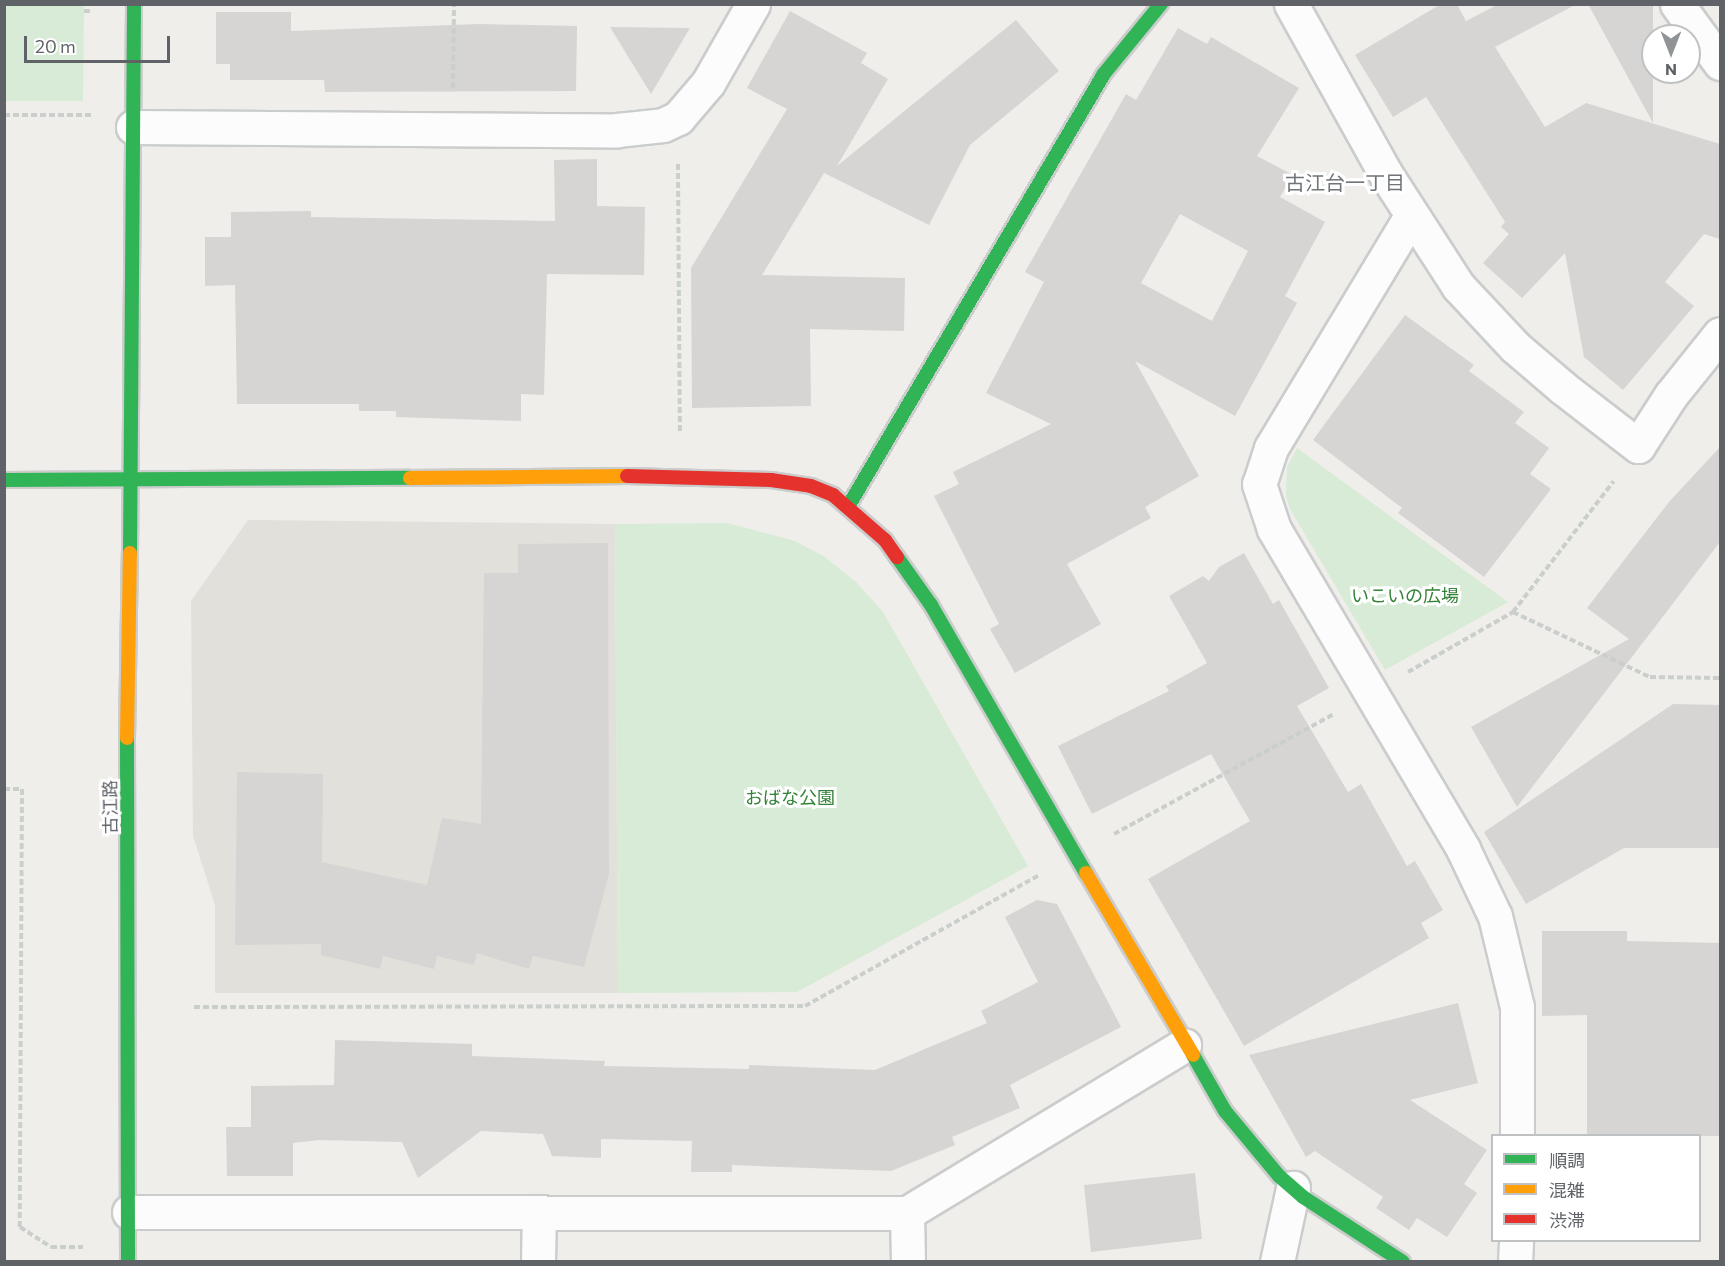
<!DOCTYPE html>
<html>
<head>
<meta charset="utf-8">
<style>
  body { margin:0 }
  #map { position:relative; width:1725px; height:1266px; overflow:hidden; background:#efeeea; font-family:Commissioner,"Noto Sans JP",sans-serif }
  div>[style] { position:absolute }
  .education>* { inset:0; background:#e2e0da }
  .green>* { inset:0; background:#d8ebd6 }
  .building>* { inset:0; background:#d6d5d3 }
  .path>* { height:4px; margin-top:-2px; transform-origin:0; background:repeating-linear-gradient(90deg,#cacfcc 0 6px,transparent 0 9px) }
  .roads { filter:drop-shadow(2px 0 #cbcccc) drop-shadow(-2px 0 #cbcccc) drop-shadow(0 2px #cbcccc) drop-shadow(0 -2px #cbcccc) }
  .street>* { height:33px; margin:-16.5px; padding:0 16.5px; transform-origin:16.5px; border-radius:16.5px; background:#fdfcfc }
  .fast>* { height:14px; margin:-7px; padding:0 7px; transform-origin:7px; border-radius:7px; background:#30b455 }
  .slow>* { height:14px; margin:-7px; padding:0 7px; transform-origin:7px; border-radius:7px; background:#ff9f0a }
  .jam>* { height:14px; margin:-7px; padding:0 7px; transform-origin:7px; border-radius:7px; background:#e5322d }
  span { translate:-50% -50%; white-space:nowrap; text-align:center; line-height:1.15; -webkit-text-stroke:6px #fff; paint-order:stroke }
  .park-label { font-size:18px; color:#348238 }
  .street-label { font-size:18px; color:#5f6368 }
  .neighbourhood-label { font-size:20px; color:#70757a }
  .frame { position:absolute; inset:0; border:6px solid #5f6368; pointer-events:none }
  .legend { position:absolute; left:1491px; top:1134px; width:210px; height:108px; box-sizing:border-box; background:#fff; border:2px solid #bfc1c3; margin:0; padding:8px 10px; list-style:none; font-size:18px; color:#5f6368 }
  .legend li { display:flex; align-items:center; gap:12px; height:30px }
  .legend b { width:30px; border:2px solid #bfc1c3 }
  .north { position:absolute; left:1641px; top:24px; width:60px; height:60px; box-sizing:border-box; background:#fff; border:2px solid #bfc1c3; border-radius:50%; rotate:180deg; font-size:16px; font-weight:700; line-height:24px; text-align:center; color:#5f6368 }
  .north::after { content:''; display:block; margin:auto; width:21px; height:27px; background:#919496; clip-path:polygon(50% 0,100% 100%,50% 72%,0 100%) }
  .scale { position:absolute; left:24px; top:36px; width:146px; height:27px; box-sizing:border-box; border:3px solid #5f6368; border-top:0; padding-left:8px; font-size:18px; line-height:21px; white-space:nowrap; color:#5f6368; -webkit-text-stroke:4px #fff; paint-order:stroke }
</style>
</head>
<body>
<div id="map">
  <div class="education">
    <i style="clip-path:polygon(248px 520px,615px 524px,618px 993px,215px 993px,215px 905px,193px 836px,191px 601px)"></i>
  </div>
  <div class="green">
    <i style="clip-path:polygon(5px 4px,84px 5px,83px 101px,5px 101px)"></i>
    <i style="clip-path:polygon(1297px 448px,1508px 602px,1385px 670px,1290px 509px,1286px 496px,1287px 467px)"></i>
    <i style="clip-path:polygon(727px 523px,795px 541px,825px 557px,857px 583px,883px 612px,1028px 866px,797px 992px,618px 993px,615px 524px)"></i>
  </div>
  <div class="building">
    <i style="clip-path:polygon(1441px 4px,1457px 4px,1466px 21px,1499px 4px,1577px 4px,1495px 47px,1545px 127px,1586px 103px,1720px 144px,1720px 239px,1704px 234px,1665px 282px,1694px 306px,1623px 390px,1584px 357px,1565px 253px,1522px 298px,1483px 263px,1509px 234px,1501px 227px,1505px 222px,1426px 97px,1393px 117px,1355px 55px)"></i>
    <i style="clip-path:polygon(1588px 4px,1653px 4px,1653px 123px)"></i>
    <i style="clip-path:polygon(790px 11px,867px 53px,861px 63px,888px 79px,837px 166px,1016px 20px,1059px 71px,970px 145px,929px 225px,824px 173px,762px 275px,905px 278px,904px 331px,810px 329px,811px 406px,692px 408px,691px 268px,787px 109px,747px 88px)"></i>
    <i style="clip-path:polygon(216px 12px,291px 12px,291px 31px,479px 24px,577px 26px,576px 91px,325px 92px,324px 80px,230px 80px,230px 64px,216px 64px)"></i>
    <i style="clip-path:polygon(610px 27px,690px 28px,651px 94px)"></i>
    <i style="clip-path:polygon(evenodd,1178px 28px,1207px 44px,1211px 37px,1299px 88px,1257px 156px,1293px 175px,1280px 197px,1325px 222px,1285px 296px,1297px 303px,1235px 416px,1135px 361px,1199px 476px,1145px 507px,1151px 518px,1067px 564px,1101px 624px,1015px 673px,990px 629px,999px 624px,934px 496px,959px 484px,953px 472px,1051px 424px,986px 393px,1044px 282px,1025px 272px,1126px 94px,1136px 100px,1178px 28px,1180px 214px,1248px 251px,1212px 321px,1141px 283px,1180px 214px)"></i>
    <i style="clip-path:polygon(597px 159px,597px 206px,645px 207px,644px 275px,547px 274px,544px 395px,521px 394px,521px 421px,396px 417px,396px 411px,359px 411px,359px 404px,237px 404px,235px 285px,205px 286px,205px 237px,231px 237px,231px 212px,311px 211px,311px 217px,555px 221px,554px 160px)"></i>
    <i style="clip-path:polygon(1405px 315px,1474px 365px,1469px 371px,1524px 412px,1515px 423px,1549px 448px,1530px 474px,1551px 489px,1484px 577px,1398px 513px,1402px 508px,1313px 440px)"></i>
    <i style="clip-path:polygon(1720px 447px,1720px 542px,1517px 807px,1471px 727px,1629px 639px,1587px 608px,1669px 502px)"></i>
    <i style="clip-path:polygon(608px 543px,609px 874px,584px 967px,533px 956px,529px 969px,477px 953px,474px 965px,437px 956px,434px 969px,383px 956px,380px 969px,321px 955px,321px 944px,235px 945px,237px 772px,323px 774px,322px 862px,427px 885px,442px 818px,481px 824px,484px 573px,518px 573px,518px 544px)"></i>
    <i style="clip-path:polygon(1244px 553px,1273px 604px,1279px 600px,1329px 688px,1297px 706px,1348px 792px,1361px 784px,1407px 866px,1415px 861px,1443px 910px,1421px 923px,1429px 938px,1244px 1046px,1148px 879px,1250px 821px,1211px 754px,1092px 814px,1058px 746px,1169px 691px,1166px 686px,1207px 663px,1169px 596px,1203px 576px,1209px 581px,1219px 567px)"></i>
    <i style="clip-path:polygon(1673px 704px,1720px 705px,1720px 848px,1624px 848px,1526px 904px,1484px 832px)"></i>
    <i style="clip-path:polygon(1037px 900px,1057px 904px,1121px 1027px,1010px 1085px,1020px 1108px,952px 1137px,955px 1145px,891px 1171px,732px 1165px,732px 1172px,691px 1172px,692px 1141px,601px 1139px,601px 1158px,552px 1156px,543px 1134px,481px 1131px,418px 1178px,402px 1142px,319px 1140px,293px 1143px,293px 1176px,227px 1176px,226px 1127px,251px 1127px,251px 1086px,334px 1085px,335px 1040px,472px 1044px,472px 1056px,605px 1061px,604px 1066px,749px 1069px,749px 1065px,875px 1070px,987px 1023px,981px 1011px,1038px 982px,1005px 917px)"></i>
    <i style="clip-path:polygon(1542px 931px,1627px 931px,1627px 941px,1720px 943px,1720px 1136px,1587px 1136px,1587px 1015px,1542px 1016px)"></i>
    <i style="clip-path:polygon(1458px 1003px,1478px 1083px,1410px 1100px,1487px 1150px,1464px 1184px,1477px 1193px,1447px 1237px,1417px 1218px,1409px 1230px,1376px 1208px,1383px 1197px,1315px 1151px,1306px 1157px,1249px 1055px)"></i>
    <i style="clip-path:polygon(1195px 1173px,1202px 1239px,1091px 1252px,1084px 1185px)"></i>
  </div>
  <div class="path">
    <i style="left:84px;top:11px;width:9px"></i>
    <i style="left:453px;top:88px;width:84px;rotate:-89.3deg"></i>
    <i style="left:4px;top:115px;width:87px"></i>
    <i style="left:678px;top:164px;width:269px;rotate:89.6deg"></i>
    <i style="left:1513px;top:612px;width:152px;rotate:25.4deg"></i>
    <i style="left:1650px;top:677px;width:70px;rotate:0.8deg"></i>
    <i style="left:1408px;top:672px;width:121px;rotate:-29.7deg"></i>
    <i style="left:1513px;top:612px;width:165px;rotate:-52.4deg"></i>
    <i style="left:4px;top:789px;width:18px"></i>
    <i style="left:22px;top:789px;width:438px;rotate:90.3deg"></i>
    <i style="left:20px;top:1227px;width:37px;rotate:33deg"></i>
    <i style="left:51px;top:1247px;width:32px"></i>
    <i style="left:1114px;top:834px;width:251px;rotate:-28.6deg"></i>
    <i style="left:194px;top:1007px;width:611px;rotate:-0.09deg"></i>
    <i style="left:805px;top:1006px;width:268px;rotate:-29.2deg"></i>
  </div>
  <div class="roads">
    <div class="street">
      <i style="left:1291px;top:4px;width:193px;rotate:60.9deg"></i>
      <i style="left:1385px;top:173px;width:135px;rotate:57.1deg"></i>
      <i style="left:1458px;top:286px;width:83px;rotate:46.9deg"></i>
      <i style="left:1515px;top:347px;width:63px;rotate:40.5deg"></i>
      <i style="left:1563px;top:388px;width:95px;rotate:37.7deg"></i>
      <i style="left:1638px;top:446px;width:61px;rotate:-57.1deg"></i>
      <i style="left:1671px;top:395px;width:78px;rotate:-51.2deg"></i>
      <i style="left:1677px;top:4px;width:73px;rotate:53.9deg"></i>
      <i style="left:133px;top:127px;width:484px;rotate:0.4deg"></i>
      <i style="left:617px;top:130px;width:46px;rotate:-6.2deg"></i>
      <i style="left:663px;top:125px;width:17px;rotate:-25deg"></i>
      <i style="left:678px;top:118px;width:46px;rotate:-49.4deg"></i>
      <i style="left:708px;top:83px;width:91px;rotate:-60.3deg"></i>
      <i style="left:1411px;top:216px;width:271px;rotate:121.1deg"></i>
      <i style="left:1271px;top:448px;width:38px;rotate:108deg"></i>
      <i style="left:1259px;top:484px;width:47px;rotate:71.6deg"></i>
      <i style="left:1274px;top:529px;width:372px;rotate:59.4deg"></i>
      <i style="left:1463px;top:849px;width:74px;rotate:64.5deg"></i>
      <i style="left:1495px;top:916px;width:94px;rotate:76.4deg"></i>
      <i style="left:1517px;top:1007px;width:129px;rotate:90deg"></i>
      <i style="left:129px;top:1212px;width:778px;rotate:0.07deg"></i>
      <i style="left:907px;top:1213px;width:324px;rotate:-31.2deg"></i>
      <i style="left:907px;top:1213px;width:49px;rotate:88.8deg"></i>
      <i style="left:538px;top:1262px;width:50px;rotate:-88.9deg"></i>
      <i style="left:1277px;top:1262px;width:76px;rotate:-77.8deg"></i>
      <i style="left:1515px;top:1262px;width:22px;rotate:-87deg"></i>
    </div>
    <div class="fast">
      <i style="left:4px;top:480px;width:406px;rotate:-0.3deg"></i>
      <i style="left:849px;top:505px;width:499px;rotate:-59.4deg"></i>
      <i style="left:1103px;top:75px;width:92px;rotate:-50.8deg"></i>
      <i style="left:130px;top:553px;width:549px;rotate:-89.58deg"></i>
      <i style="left:897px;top:557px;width:59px;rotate:54.7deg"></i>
      <i style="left:931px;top:605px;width:310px;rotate:60deg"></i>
      <i style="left:127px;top:738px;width:524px;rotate:89.89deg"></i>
      <i style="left:1193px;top:1055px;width:64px;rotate:60.3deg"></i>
      <i style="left:1225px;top:1111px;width:85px;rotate:50.3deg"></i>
      <i style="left:1279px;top:1176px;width:32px;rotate:41deg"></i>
      <i style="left:1303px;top:1197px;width:119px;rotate:33deg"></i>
    </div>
    <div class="slow">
      <i style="left:410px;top:478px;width:217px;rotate:-0.5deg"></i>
      <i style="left:127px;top:738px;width:185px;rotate:-89.1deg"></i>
      <i style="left:1086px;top:873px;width:211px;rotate:59.5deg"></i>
    </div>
    <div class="jam">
      <i style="left:627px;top:476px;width:144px;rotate:1.6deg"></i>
      <i style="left:771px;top:480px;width:40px;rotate:8.5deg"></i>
      <i style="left:811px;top:486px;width:24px;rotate:22deg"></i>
      <i style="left:833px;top:495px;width:69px;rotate:40.9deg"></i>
      <i style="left:885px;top:540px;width:21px;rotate:55deg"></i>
    </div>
  </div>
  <div class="park-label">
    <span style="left:1405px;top:595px">いこいの広場</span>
    <span style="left:790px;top:797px">おばな公園</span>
  </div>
  <div class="street-label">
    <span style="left:110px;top:807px;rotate:-91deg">古江路</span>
  </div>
  <div class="neighbourhood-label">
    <span style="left:1345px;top:182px">古江台一丁目</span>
  </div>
  <div class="frame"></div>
  <ul class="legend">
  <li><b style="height:8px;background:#30b455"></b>順調</li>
  <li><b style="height:8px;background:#ff9f0a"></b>混雑</li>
  <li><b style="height:8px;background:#e5322d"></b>渋滞</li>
  </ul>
  <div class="north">N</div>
  <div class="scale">20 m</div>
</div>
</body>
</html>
